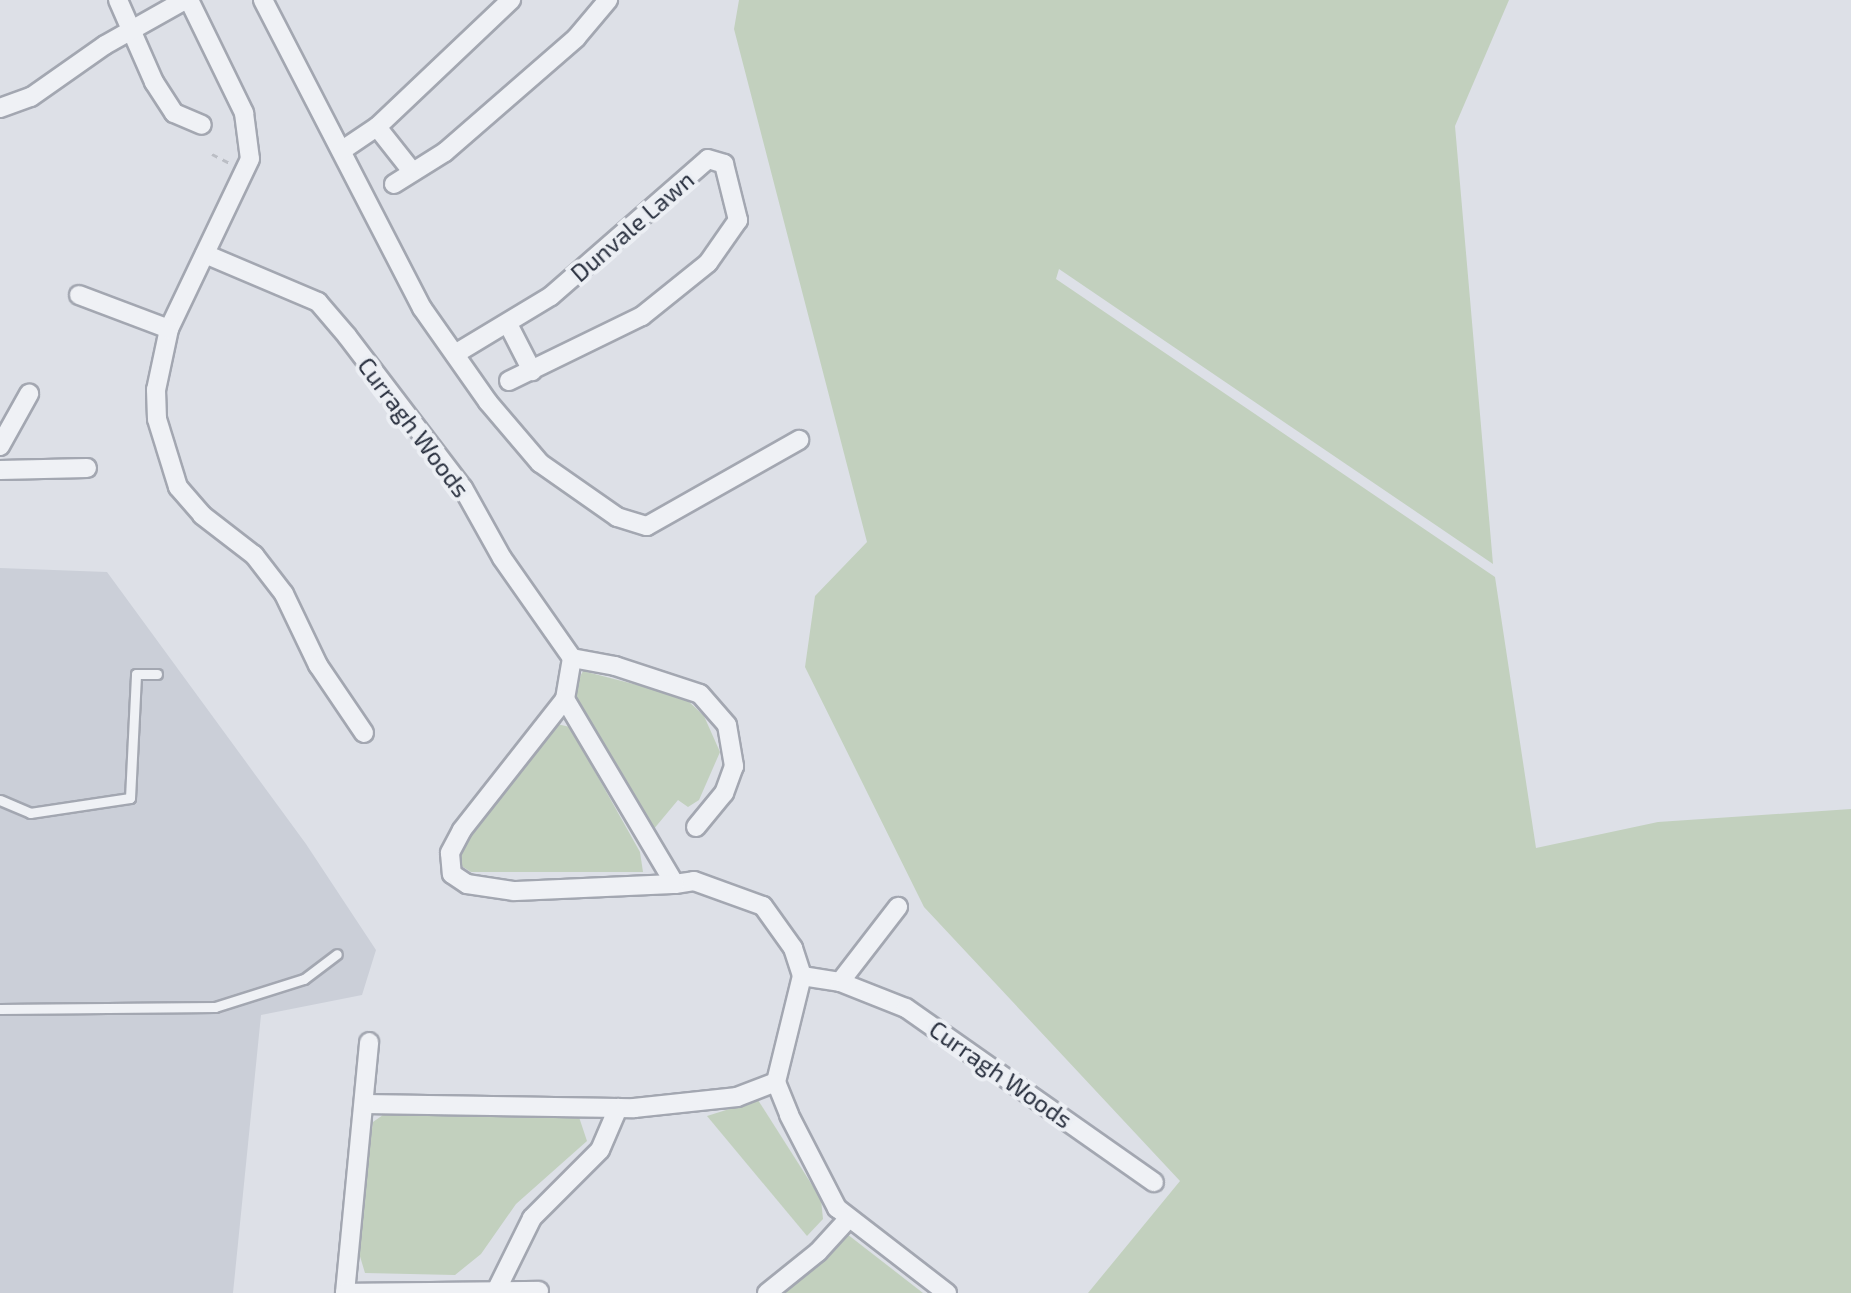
<!DOCTYPE html>
<html>
<head>
<meta charset="utf-8">
<style>
  body { margin:0 }
  #map { position:relative; width:1851px; height:1293px; overflow:hidden; background:#dde0e7; font-family:"Exo 2",sans-serif }
  div>[style] { position:absolute }
  .built>* { inset:0; background:#cbcfd8 }
  .green>* { inset:0; background:#c2d0be }
  .path>* { height:3px; margin-top:-1.5px; transform-origin:0; background:repeating-linear-gradient(90deg,#bbbec5 0 6px,transparent 0 12px) }
  .roads { filter:drop-shadow(2px 0 #a3a7b1) drop-shadow(-2px 0 #a3a7b1) drop-shadow(0 2px #a3a7b1) drop-shadow(0 -2px #a3a7b1) }
  .lane>* { height:9px; margin:-4.5px; padding:0 4.5px; transform-origin:4.5px; border-radius:4.5px; background:#eff1f5 }
  .street>* { height:18px; margin:-9px; padding:0 9px; transform-origin:9px; border-radius:9px; background:#eff1f5 }
  span { translate:-50% -50%; white-space:nowrap; text-align:center; line-height:1.15; -webkit-text-stroke:8px #eceff4; paint-order:stroke }
  .street-label { font-size:24px; color:#272e3d }
</style>
</head>
<body>
<div id="map">
  <div class="built">
    <i style="clip-path:polygon(0 568px,107px 572px,306px 844px,376px 950px,362px 995px,261px 1015px,233px 1293px,0 1293px)"></i>
  </div>
  <div class="green">
    <i style="clip-path:polygon(739px 0,1509px 0,1455px 126px,1493px 564px,1059px 269px,1056px 279px,1495px 577px,1536px 848px,1658px 822px,1851px 809px,1851px 1293px,1088px 1293px,1180px 1181px,924px 907px,805px 667px,815px 596px,867px 542px,734px 29px)"></i>
    <i style="clip-path:polygon(583px 671px,684px 697px,704px 716px,720px 752px,699px 800px,688px 807px,678px 800px,653px 830px,572px 692px)"></i>
    <i style="clip-path:polygon(557px 724px,570px 727px,640px 852px,643px 872px,471px 872px,460px 865px,458px 848px)"></i>
    <i style="clip-path:polygon(758px 1100px,821px 1199px,823px 1219px,807px 1236px,707px 1116px)"></i>
    <i style="clip-path:polygon(390px 1110px,579px 1117px,587px 1141px,516px 1204px,481px 1254px,455px 1275px,365px 1273px,356px 1243px,373px 1122px)"></i>
    <i style="clip-path:polygon(847px 1234px,923px 1293px,779px 1293px)"></i>
  </div>
  <div class="path">
    <i style="left:212px;top:154px;width:20px;rotate:27deg"></i>
  </div>
  <div class="roads">
    <div class="lane">
      <i style="left:0;top:800px;width:33px;rotate:23deg"></i>
      <i style="left:30px;top:813px;width:101px;rotate:-8.5deg"></i>
      <i style="left:130px;top:798px;width:124px;rotate:-87.2deg"></i>
      <i style="left:136px;top:674px;width:21px"></i>
      <i style="left:0;top:1009px;width:215px;rotate:-0.5deg"></i>
      <i style="left:215px;top:1007px;width:93px;rotate:-17.5deg"></i>
      <i style="left:304px;top:979px;width:41px;rotate:-37.1deg"></i>
    </div>
    <div class="street">
      <i style="left:118px;top:0;width:90px;rotate:66.3deg"></i>
      <i style="left:154px;top:82px;width:37px;rotate:57deg"></i>
      <i style="left:174px;top:113px;width:30px;rotate:23deg"></i>
      <i style="left:189px;top:0;width:126px;rotate:64deg"></i>
      <i style="left:244px;top:113px;width:46px;rotate:82.6deg"></i>
      <i style="left:250px;top:159px;width:188px;rotate:115.5deg"></i>
      <i style="left:169px;top:329px;width:62px;rotate:102deg"></i>
      <i style="left:156px;top:390px;width:29px;rotate:88deg"></i>
      <i style="left:157px;top:419px;width:71px;rotate:72.8deg"></i>
      <i style="left:178px;top:487px;width:37px;rotate:49deg"></i>
      <i style="left:202px;top:515px;width:66px;rotate:37.6deg"></i>
      <i style="left:254px;top:555px;width:49px;rotate:52.4deg"></i>
      <i style="left:284px;top:594px;width:79px;rotate:64.4deg"></i>
      <i style="left:318px;top:665px;width:82px;rotate:55.9deg"></i>
      <i style="left:263px;top:0;width:347px;rotate:62.7deg"></i>
      <i style="left:422px;top:308px;width:115px;rotate:54.9deg"></i>
      <i style="left:488px;top:402px;width:80px;rotate:49.6deg"></i>
      <i style="left:540px;top:463px;width:94px;rotate:35deg"></i>
      <i style="left:617px;top:517px;width:31px;rotate:17deg"></i>
      <i style="left:647px;top:526px;width:175px;rotate:-29.5deg"></i>
      <i style="left:0;top:108px;width:33px;rotate:-20deg"></i>
      <i style="left:31px;top:97px;width:90px;rotate:-35.1deg"></i>
      <i style="left:105px;top:45px;width:92px;rotate:-29.4deg"></i>
      <i style="left:377px;top:127px;width:55px;rotate:51.7deg"></i>
      <i style="left:344px;top:149px;width:40px;rotate:-34deg"></i>
      <i style="left:377px;top:127px;width:185px;rotate:-43.5deg"></i>
      <i style="left:394px;top:184px;width:60px;rotate:-32.1deg"></i>
      <i style="left:445px;top:152px;width:174px;rotate:-41deg"></i>
      <i style="left:576px;top:38px;width:50px;rotate:-49.9deg"></i>
      <i style="left:205px;top:254px;width:123px;rotate:23deg"></i>
      <i style="left:318px;top:302px;width:45px;rotate:49.5deg"></i>
      <i style="left:347px;top:336px;width:191px;rotate:52.7deg"></i>
      <i style="left:463px;top:488px;width:80px;rotate:60.9deg"></i>
      <i style="left:502px;top:558px;width:122px;rotate:55deg"></i>
      <i style="left:572px;top:658px;width:42px;rotate:99.7deg"></i>
      <i style="left:565px;top:699px;width:215px;rotate:59.3deg"></i>
      <i style="left:675px;top:884px;width:19px;rotate:-9deg"></i>
      <i style="left:694px;top:881px;width:73px;rotate:19.9deg"></i>
      <i style="left:763px;top:906px;width:52px;rotate:54.5deg"></i>
      <i style="left:793px;top:948px;width:29px;rotate:72deg"></i>
      <i style="left:802px;top:976px;width:109px;rotate:103.8deg"></i>
      <i style="left:776px;top:1082px;width:35px;rotate:68deg"></i>
      <i style="left:789px;top:1115px;width:105px;rotate:62.7deg"></i>
      <i style="left:837px;top:1208px;width:139px;rotate:37.7deg"></i>
      <i style="left:79px;top:295px;width:96px;rotate:20.7deg"></i>
      <i style="left:508px;top:324px;width:53px;rotate:62.9deg"></i>
      <i style="left:455px;top:354px;width:112px;rotate:-31.1deg"></i>
      <i style="left:551px;top:296px;width:208px;rotate:-41.1deg"></i>
      <i style="left:708px;top:159px;width:17px;rotate:17deg"></i>
      <i style="left:724px;top:164px;width:58px;rotate:76deg"></i>
      <i style="left:738px;top:220px;width:52px;rotate:124.9deg"></i>
      <i style="left:708px;top:263px;width:85px;rotate:141.2deg"></i>
      <i style="left:642px;top:316px;width:148px;rotate:154deg"></i>
      <i style="left:0;top:446px;width:60px;rotate:-60.9deg"></i>
      <i style="left:0;top:470px;width:87px;rotate:-1.3deg"></i>
      <i style="left:572px;top:658px;width:44px;rotate:10.5deg"></i>
      <i style="left:615px;top:666px;width:89px;rotate:18.2deg"></i>
      <i style="left:700px;top:694px;width:41px;rotate:48.9deg"></i>
      <i style="left:727px;top:725px;width:42px;rotate:80.3deg"></i>
      <i style="left:734px;top:766px;width:29px;rotate:110deg"></i>
      <i style="left:724px;top:793px;width:44px;rotate:129.5deg"></i>
      <i style="left:565px;top:699px;width:167px;rotate:128.2deg"></i>
      <i style="left:462px;top:830px;width:26px;rotate:118deg"></i>
      <i style="left:450px;top:853px;width:21px;rotate:85deg"></i>
      <i style="left:452px;top:874px;width:18px;rotate:34deg"></i>
      <i style="left:467px;top:884px;width:48px;rotate:8.5deg"></i>
      <i style="left:514px;top:891px;width:161px;rotate:-2.5deg"></i>
      <i style="left:802px;top:976px;width:38px;rotate:9deg"></i>
      <i style="left:840px;top:982px;width:71px;rotate:21.5deg"></i>
      <i style="left:906px;top:1008px;width:303px;rotate:35.1deg"></i>
      <i style="left:840px;top:982px;width:95px;rotate:-52.3deg"></i>
      <i style="left:365px;top:1104px;width:269px;rotate:0.9deg"></i>
      <i style="left:634px;top:1108px;width:104px;rotate:-6.1deg"></i>
      <i style="left:737px;top:1097px;width:42px;rotate:-21deg"></i>
      <i style="left:496px;top:1291px;width:81px;rotate:-63.7deg"></i>
      <i style="left:532px;top:1218px;width:96px;rotate:-45deg"></i>
      <i style="left:600px;top:1150px;width:46px;rotate:-66.8deg"></i>
      <i style="left:345px;top:1293px;width:252px;rotate:-84.5deg"></i>
      <i style="left:345px;top:1293px;width:194px;rotate:-0.6deg"></i>
      <i style="left:767px;top:1293px;width:65px;rotate:-38.8deg"></i>
      <i style="left:818px;top:1252px;width:46px;rotate:-47.6deg"></i>
    </div>
  </div>
  <div class="street-label">
    <span style="left:632px;top:226px;rotate:-41deg">Dunvale Lawn</span>
    <span style="left:414px;top:427px;rotate:53deg">Curragh Woods</span>
    <span style="left:1001px;top:1074px;rotate:35deg">Curragh Woods</span>
  </div>
</div>
</body>
</html>
